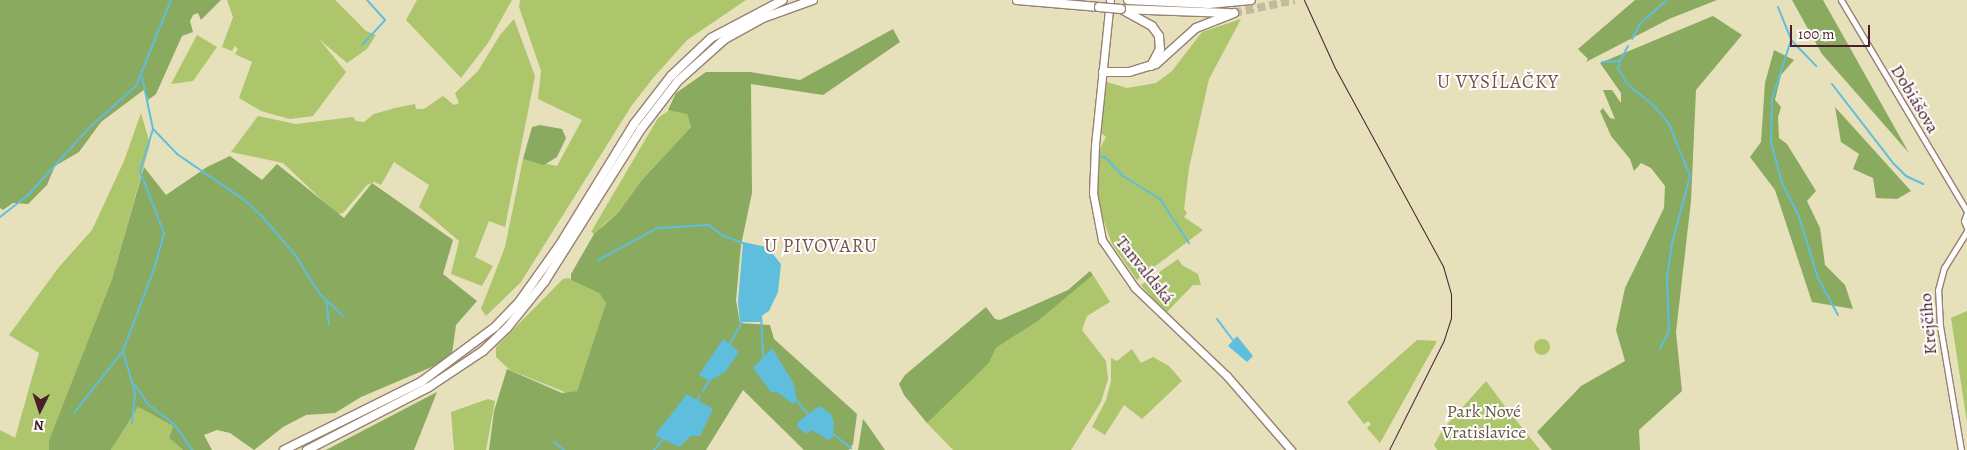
<!DOCTYPE html>
<html>
<head>
<meta charset="utf-8">
<style>
  body { margin:0 }
  #map { position:relative; width:1967px; height:450px; overflow:hidden; background:#e6e0bb; font-family:Alegreya,serif }
  div>[style] { position:absolute }
  .green>* { inset:0; background:#adc56b }
  .round { border-radius:50% }
  .forest>* { inset:0; background:#8aaa5f }
  .water>* { inset:0; background:#5fbedd }
  .stream>* { height:2px; margin:-1px; padding:0 1px; transform-origin:1px; border-radius:1px; background:#5fbedd }
  .highway-tunnel>* { height:8px; margin-top:-4px; transform-origin:0; background:repeating-linear-gradient(90deg,#c7b99e 0 8px,transparent 0 12px) }
  .roads { filter:drop-shadow(1px 0 #988073) drop-shadow(-1px 0 #988073) drop-shadow(0 1px #988073) drop-shadow(0 -1px #988073) }
  .minor>* { height:5px; margin:-2.5px; padding:0 2.5px; transform-origin:2.5px; border-radius:2.5px; background:#fff }
  .major>* { height:7px; margin:-3.5px; padding:0 3.5px; transform-origin:3.5px; border-radius:3.5px; background:#fff }
  .highway>* { height:8px; margin:-4px; padding:0 4px; transform-origin:4px; border-radius:4px; background:#fff }
  .tram>* { height:1px; margin:-0.5px; padding:0 0.5px; transform-origin:0.5px; border-radius:0.5px; background:#4a1f2b }
  .bridges { filter:drop-shadow(1px 0 #988073) drop-shadow(-1px 0 #988073) drop-shadow(0 1px #988073) drop-shadow(0 -1px #988073) }
  .highway-bridge>* { height:8px; margin:-4px; padding:0 4px; transform-origin:4px; border-radius:4px; background:#fff }
  span { translate:-50% -50%; white-space:nowrap; text-align:center; line-height:1.15; -webkit-text-stroke:4px #fff; paint-order:stroke }
  .street-label { font-size:18px; color:#4a1f2b }
  .park-label { font-size:18px; color:#6d5941 }
  .neighbourhood-label { font-size:19px; color:#7b534e; letter-spacing:1px }
  .north { position:absolute; left:15px; top:385px; width:50px; height:50px; -webkit-text-stroke:4px #fff; paint-order:stroke; rotate:184deg; font-size:14px; font-weight:700; line-height:20px; text-align:center; color:#4a1f2b }
  .north::after { content:''; display:block; margin:auto; width:18px; height:22px; background:#4a1f2b; clip-path:polygon(50% 0,100% 100%,50% 72%,0 100%) }
  .scale { position:absolute; left:1790px; top:25px; width:80px; height:22px; box-sizing:border-box; border:2px solid #4a1f2b; border-top:0; padding-left:6px; font-size:15px; line-height:18px; white-space:nowrap; color:#4a1f2b; -webkit-text-stroke:4px #fff; paint-order:stroke }
</style>
</head>
<body>
<div id="map">
  <div class="green">
    <i style="clip-path:polygon(227px 0,335px 0,366px 31px,376px 35px,367px 49px,347px 63px,319px 39px,346px 72px,313px 116px,290px 119px,261px 111px,239px 98px,252px 62px,235px 54px,238px 49px,235px 46px,232px 51px,222px 47px,233px 17px)"></i>
    <i style="clip-path:polygon(417px 0,512px 0,488px 43px,461px 78px,406px 20px)"></i>
    <i style="clip-path:polygon(520px 0,746px 0,687px 40px,654px 77px,632px 105px,521px 282px,486px 316px,481px 309px,505px 247px,523px 159px,557px 166px,582px 120px,538px 99px,541px 71px,519px 7px)"></i>
    <i style="clip-path:polygon(514px 19px,535px 76px,505px 227px,489px 221px,475px 257px,493px 266px,482px 286px,451px 274px,459px 241px,419px 207px,429px 185px,394px 162px,381px 185px,374px 182px,367px 185px,343px 213px,337px 214px,283px 163px,231px 152px,258px 116px,296px 124px,353px 117px,356px 121px,364px 122px,374px 114px,395px 108px,415px 104px,416px 109px,424px 109px,443px 96px,454px 105px,459px 103px,455px 93px,478px 71px,500px 35px)"></i>
    <i style="clip-path:polygon(1241px 19px,1209px 79px,1189px 168px,1184px 209px,1187px 213px,1184px 217px,1203px 230px,1137px 280px,1112px 244px,1098px 205px,1097px 154px,1106px 137px,1100px 132px,1107px 82px,1127px 88px,1156px 83px,1172px 71px,1202px 32px)"></i>
    <i style="clip-path:polygon(197px 35px,217px 47px,193px 81px,171px 84px)"></i>
    <i style="clip-path:polygon(671px 109px,687px 114px,691px 127px,641px 181px,618px 213px,602px 226px,596px 235px,591px 232px,658px 118px)"></i>
    <i style="clip-path:polygon(141px 113px,150px 144px,112px 279px,49px 440px,49px 450px,0 450px,0 430px,15px 438px,39px 353px,9px 335px,59px 267px,92px 230px,124px 161px)"></i>
    <i style="clip-path:polygon(1178px 259px,1182px 265px,1198px 274px,1201px 285px,1193px 285px,1166px 313px,1141px 285px)"></i>
    <i style="clip-path:polygon(1093px 275px,1110px 302px,1087px 316px,1082px 330px,1106px 361px,1108px 379px,1101px 402px,1071px 450px,953px 450px,927px 423px,935px 413px,989px 363px,996px 348px,1038px 321px)"></i>
    <i style="clip-path:polygon(568px 278px,599px 293px,606px 303px,577px 391px,567px 393px,510px 370px,496px 357px,496px 347px,563px 279px)"></i>
    <i style="clip-path:polygon(1967px 311px,1967px 422px,1951px 318px)"></i>
    <i class="round" style="left:1534px;top:339px;width:16px;height:16px"></i>
    <i style="clip-path:polygon(1417px 340px,1437px 341px,1380px 443px,1367px 428px,1371px 424px,1368px 421px,1364px 424px,1347px 402px)"></i>
    <i style="clip-path:polygon(1132px 349px,1141px 363px,1153px 357px,1169px 366px,1182px 381px,1142px 419px,1124px 405px,1105px 435px,1092px 427px,1106px 400px,1111px 381px,1111px 358px,1117px 361px)"></i>
    <i style="clip-path:polygon(1486px 381px,1507px 409px,1540px 450px,1437px 450px,1434px 445px,1443px 429px)"></i>
    <i style="clip-path:polygon(488px 399px,495px 401px,486px 450px,454px 450px,451px 412px)"></i>
    <i style="clip-path:polygon(138px 407px,173px 426px,169px 438px,183px 450px,111px 450px)"></i>
  </div>
  <div class="forest">
    <i style="clip-path:polygon(0 0,221px 0,201px 20px,198px 13px,193px 15px,190px 21px,193px 32px,182px 36px,156px 94px,148px 100px,145px 89px,101px 122px,79px 152px,55px 166px,47px 185px,28px 204px,13px 203px,3px 210px,0 208px)"></i>
    <i style="clip-path:polygon(1635px 0,1717px 0,1669px 19px,1586px 62px,1588px 59px,1578px 49px)"></i>
    <i style="clip-path:polygon(1792px 0,1823px 0,1909px 153px,1822px 54px)"></i>
    <i style="clip-path:polygon(1713px 16px,1742px 35px,1696px 90px,1691px 201px,1676px 332px,1682px 391px,1639px 430px,1640px 450px,1552px 450px,1537px 432px,1581px 386px,1625px 361px,1616px 330px,1625px 288px,1664px 208px,1665px 186px,1651px 168px,1641px 163px,1634px 171px,1630px 159px,1611px 136px,1600px 111px,1603px 108px,1610px 118px,1615px 119px,1603px 90px,1612px 90px,1621px 103px,1621px 93px,1600px 63px)"></i>
    <i style="clip-path:polygon(evenodd,893px 29px,900px 42px,823px 95px,751px 84px,752px 193px,741px 245px,736px 300px,740px 323px,770px 325px,774px 339px,857px 414px,853px 444px,849px 450px,804px 450px,743px 390px,706px 450px,489px 450px,494px 411px,507px 369px,562px 393px,577px 391px,606px 303px,599px 293px,571px 280px,571px 274px,594px 234px,618px 213px,641px 181px,691px 127px,687px 114px,668px 110px,676px 93px,706px 72px,750px 72px,800px 80px,893px 29px,712px 409px,700px 436px,691px 436px,712px 409px)"></i>
    <i style="clip-path:polygon(1774px 50px,1794px 60px,1781px 75px,1775px 100px,1781px 107px,1778px 117px,1779px 138px,1787px 144px,1816px 191px,1807px 201px,1820px 228px,1825px 265px,1845px 285px,1853px 309px,1812px 302px,1775px 190px,1750px 157px,1761px 142px,1765px 83px)"></i>
    <i style="clip-path:polygon(1835px 107px,1911px 191px,1897px 199px,1876px 198px,1873px 178px,1853px 169px,1859px 154px,1841px 142px)"></i>
    <i style="clip-path:polygon(540px 125px,562px 129px,566px 138px,557px 157px,544px 165px,523px 159px,532px 127px)"></i>
    <i style="clip-path:polygon(230px 156px,262px 180px,277px 164px,344px 218px,372px 183px,453px 240px,443px 274px,477px 301px,456px 325px,452px 354px,434px 366px,361px 397px,335px 413px,306px 415px,283px 427px,254px 450px,230px 433px,217px 430px,204px 435px,212px 450px,183px 450px,169px 438px,173px 426px,138px 407px,111px 450px,49px 450px,49px 440px,112px 279px,144px 167px,166px 195px,207px 167px)"></i>
    <i style="clip-path:polygon(1090px 271px,1093px 275px,1038px 321px,996px 348px,989px 363px,927px 423px,904px 395px,899px 384px,905px 375px,986px 307px,995px 319px,1000px 320px,1068px 290px)"></i>
    <i style="clip-path:polygon(437px 392px,414px 450px,326px 450px)"></i>
    <i style="clip-path:polygon(863px 419px,869px 427px,885px 450px,858px 450px)"></i>
  </div>
  <div class="water">
    <i style="clip-path:polygon(743px 242px,767px 247px,781px 264px,778px 292px,769px 311px,761px 316px,761px 322px,740px 322px,738px 302px)"></i>
    <i style="clip-path:polygon(1237px 336px,1253px 356px,1247px 362px,1228px 346px)"></i>
    <i style="clip-path:polygon(723px 339px,739px 352px,725px 372px,709px 381px,699px 375px)"></i>
    <i style="clip-path:polygon(772px 348px,794px 384px,797px 400px,793px 404px,777px 392px,771px 392px,753px 368px)"></i>
    <i style="clip-path:polygon(687px 394px,713px 409px,700px 436px,691px 436px,679px 447px,655px 435px)"></i>
    <i style="clip-path:polygon(819px 406px,831px 414px,834px 423px,833px 437px,829px 440px,811px 430px,806px 434px,797px 427px,798px 422px)"></i>
  </div>
  <div class="stream">
    <i style="left:1778px;top:7px;width:35px;rotate:68deg"></i>
    <i style="left:1791px;top:40px;width:62px;rotate:107.9deg"></i>
    <i style="left:1772px;top:99px;width:43px;rotate:91.3deg"></i>
    <i style="left:1771px;top:142px;width:42px;rotate:75deg"></i>
    <i style="left:1782px;top:183px;width:38px;rotate:63deg"></i>
    <i style="left:1799px;top:217px;width:64px;rotate:72.7deg"></i>
    <i style="left:1818px;top:278px;width:42px;rotate:61.6deg"></i>
    <i style="left:1632px;top:39px;width:17px;rotate:-62deg"></i>
    <i style="left:1640px;top:24px;width:36px;rotate:-42deg"></i>
    <i style="left:1792px;top:41px;width:35px;rotate:46deg"></i>
    <i style="left:362px;top:45px;width:34px;rotate:-47deg"></i>
    <i style="left:385px;top:20px;width:27px;rotate:-132deg"></i>
    <i style="left:1620px;top:61px;width:7px;rotate:106deg"></i>
    <i style="left:1618px;top:68px;width:18px;rotate:61deg"></i>
    <i style="left:1627px;top:84px;width:35px;rotate:39deg"></i>
    <i style="left:1654px;top:106px;width:23px;rotate:50deg"></i>
    <i style="left:1669px;top:124px;width:56px;rotate:68deg"></i>
    <i style="left:1690px;top:176px;width:69px;rotate:105deg"></i>
    <i style="left:1672px;top:243px;width:37px;rotate:98deg"></i>
    <i style="left:1667px;top:280px;width:51px;rotate:87.8deg"></i>
    <i style="left:1669px;top:331px;width:20px;rotate:117deg"></i>
    <i style="left:1602px;top:62px;width:18px;rotate:-3deg"></i>
    <i style="left:1620px;top:61px;width:17px;rotate:-62deg"></i>
    <i style="left:1832px;top:84px;width:100px;rotate:52.3deg"></i>
    <i style="left:1893px;top:163px;width:18px;rotate:45deg"></i>
    <i style="left:1906px;top:176px;width:19px;rotate:25deg"></i>
    <i style="left:153px;top:129px;width:35px;rotate:46deg"></i>
    <i style="left:177px;top:154px;width:80px;rotate:34.3deg"></i>
    <i style="left:243px;top:199px;width:25px;rotate:42deg"></i>
    <i style="left:262px;top:216px;width:51px;rotate:49.8deg"></i>
    <i style="left:295px;top:255px;width:45px;rotate:57.7deg"></i>
    <i style="left:319px;top:293px;width:33px;rotate:44deg"></i>
    <i style="left:1098px;top:156px;width:7px;rotate:8deg"></i>
    <i style="left:1105px;top:157px;width:26px;rotate:47deg"></i>
    <i style="left:1123px;top:176px;width:44px;rotate:31.9deg"></i>
    <i style="left:1160px;top:199px;width:53px;rotate:56.6deg"></i>
    <i style="left:0;top:217px;width:37px;rotate:-38deg"></i>
    <i style="left:29px;top:194px;width:89px;rotate:-47.7deg"></i>
    <i style="left:89px;top:128px;width:63px;rotate:-41.8deg"></i>
    <i style="left:136px;top:86px;width:93px;rotate:-67.9deg"></i>
    <i style="left:598px;top:260px;width:68px;rotate:-28.1deg"></i>
    <i style="left:658px;top:228px;width:51px;rotate:-3.4deg"></i>
    <i style="left:709px;top:225px;width:16px;rotate:38deg"></i>
    <i style="left:722px;top:235px;width:25px;rotate:21deg"></i>
    <i style="left:326px;top:300px;width:25px;rotate:83deg"></i>
    <i style="left:761px;top:314px;width:43px;rotate:87.3deg"></i>
    <i style="left:1217px;top:319px;width:26px;rotate:53deg"></i>
    <i style="left:728px;top:347px;width:31px;rotate:-61deg"></i>
    <i style="left:135px;top:385px;width:23px;rotate:56deg"></i>
    <i style="left:148px;top:404px;width:33px;rotate:38deg"></i>
    <i style="left:174px;top:424px;width:32px;rotate:55deg"></i>
    <i style="left:703px;top:391px;width:14px;rotate:-60deg"></i>
    <i style="left:795px;top:399px;width:23px;rotate:49deg"></i>
    <i style="left:697px;top:401px;width:6px;rotate:-59deg"></i>
    <i style="left:74px;top:413px;width:78px;rotate:-51.8deg"></i>
    <i style="left:132px;top:423px;width:30px;rotate:-84deg"></i>
    <i style="left:135px;top:393px;width:44px;rotate:-105.9deg"></i>
    <i style="left:123px;top:351px;width:88px;rotate:-69.3deg"></i>
    <i style="left:154px;top:269px;width:37px;rotate:-74deg"></i>
    <i style="left:164px;top:233px;width:66px;rotate:-111.2deg"></i>
    <i style="left:140px;top:171px;width:44px;rotate:-72.8deg"></i>
    <i style="left:153px;top:129px;width:53px;rotate:-101.9deg"></i>
    <i style="left:833px;top:434px;width:23px;rotate:38deg"></i>
    <i style="left:554px;top:442px;width:13px;rotate:39deg"></i>
    <i style="left:654px;top:450px;width:16px;rotate:-50deg"></i>
  </div>
  <div class="highway-tunnel">
    <i style="left:1234px;top:13px;width:62px;rotate:-12deg"></i>
  </div>
  <div class="roads">
    <div class="minor">
      <i style="left:1841px;top:0;width:246px;rotate:59.2deg"></i>
      <i style="left:1967px;top:212px;width:9px;rotate:108deg"></i>
      <i style="left:1964px;top:221px;width:8px;rotate:67deg"></i>
      <i style="left:1961px;top:450px;width:126px;rotate:-99.6deg"></i>
      <i style="left:1940px;top:326px;width:36px;rotate:-93deg"></i>
      <i style="left:1938px;top:290px;width:23px;rotate:-75deg"></i>
      <i style="left:1944px;top:268px;width:44px;rotate:-58.1deg"></i>
    </div>
    <div class="major">
      <i style="left:1110px;top:0;width:147px;rotate:95.9deg"></i>
      <i style="left:1095px;top:146px;width:47px;rotate:92.4deg"></i>
      <i style="left:1093px;top:193px;width:48px;rotate:79.2deg"></i>
      <i style="left:1102px;top:240px;width:58px;rotate:55.5deg"></i>
      <i style="left:1135px;top:288px;width:127px;rotate:43.7deg"></i>
      <i style="left:1227px;top:376px;width:98px;rotate:49.1deg"></i>
    </div>
    <div class="highway">
      <i style="left:1017px;top:0;width:82px;rotate:4.9deg"></i>
      <i style="left:1128px;top:0;width:81px;rotate:2.8deg"></i>
      <i style="left:1209px;top:4px;width:42px;rotate:-5.4deg"></i>
      <i style="left:1121px;top:9px;width:108px;rotate:2.1deg"></i>
      <i style="left:1123px;top:10px;width:33px;rotate:29deg"></i>
      <i style="left:1152px;top:26px;width:12px;rotate:55deg"></i>
      <i style="left:1159px;top:36px;width:13px;rotate:86deg"></i>
      <i style="left:1160px;top:49px;width:19px;rotate:118deg"></i>
      <i style="left:1103px;top:72px;width:26px"></i>
      <i style="left:1129px;top:72px;width:28px;rotate:-17deg"></i>
      <i style="left:1156px;top:64px;width:54px;rotate:-42deg"></i>
      <i style="left:1196px;top:28px;width:41px;rotate:-21.5deg"></i>
      <i style="left:284px;top:450px;width:153px;rotate:-26.4deg"></i>
      <i style="left:421px;top:382px;width:92px;rotate:-36.6deg"></i>
      <i style="left:495px;top:327px;width:35px;rotate:-46deg"></i>
      <i style="left:519px;top:302px;width:69px;rotate:-54.5deg"></i>
      <i style="left:559px;top:246px;width:143px;rotate:-58.4deg"></i>
      <i style="left:634px;top:124px;width:61px;rotate:-52.4deg"></i>
      <i style="left:671px;top:76px;width:55px;rotate:-43.5deg"></i>
      <i style="left:711px;top:38px;width:81px;rotate:-27.8deg"></i>
      <i style="left:307px;top:450px;width:137px;rotate:-27.3deg"></i>
      <i style="left:429px;top:387px;width:65px;rotate:-33.7deg"></i>
      <i style="left:483px;top:351px;width:33px;rotate:-44deg"></i>
      <i style="left:507px;top:328px;width:60px;rotate:-51deg"></i>
      <i style="left:545px;top:281px;width:180px;rotate:-57.7deg"></i>
      <i style="left:641px;top:129px;width:61px;rotate:-52.4deg"></i>
      <i style="left:678px;top:81px;width:63px;rotate:-41.8deg"></i>
      <i style="left:725px;top:39px;width:43px;rotate:-28.9deg"></i>
      <i style="left:763px;top:18px;width:53px;rotate:-19.8deg"></i>
    </div>
  </div>
  <div class="tram">
    <i style="left:1304px;top:0;width:75px;rotate:65.5deg"></i>
    <i style="left:1335px;top:68px;width:226px;rotate:61.4deg"></i>
    <i style="left:1443px;top:266px;width:29px;rotate:74deg"></i>
    <i style="left:1451px;top:294px;width:24px;rotate:90deg"></i>
    <i style="left:1451px;top:318px;width:23px;rotate:108deg"></i>
    <i style="left:1444px;top:340px;width:123px;rotate:116.6deg"></i>
  </div>
  <div class="bridges">
    <div class="highway-bridge">
      <i style="left:1099px;top:7px;width:22px;rotate:5deg"></i>
    </div>
  </div>
  <div class="street-label">
    <span style="left:1915px;top:99px;rotate:59deg">Dobiášova</span>
    <span style="left:1145px;top:270px;rotate:51deg">Tanvaldská</span>
    <span style="left:1928px;top:324px;rotate:-95deg">Krejčího</span>
  </div>
  <div class="park-label">
    <span style="left:1484px;top:422px">Park Nové<br>Vratislavice</span>
  </div>
  <div class="neighbourhood-label">
    <span style="left:1498px;top:83px">U VYSÍLAČKY</span>
    <span style="left:821px;top:247px">U PIVOVARU</span>
  </div>
  <div class="north">N</div>
  <div class="scale">100 m</div>
</div>
</body>
</html>
